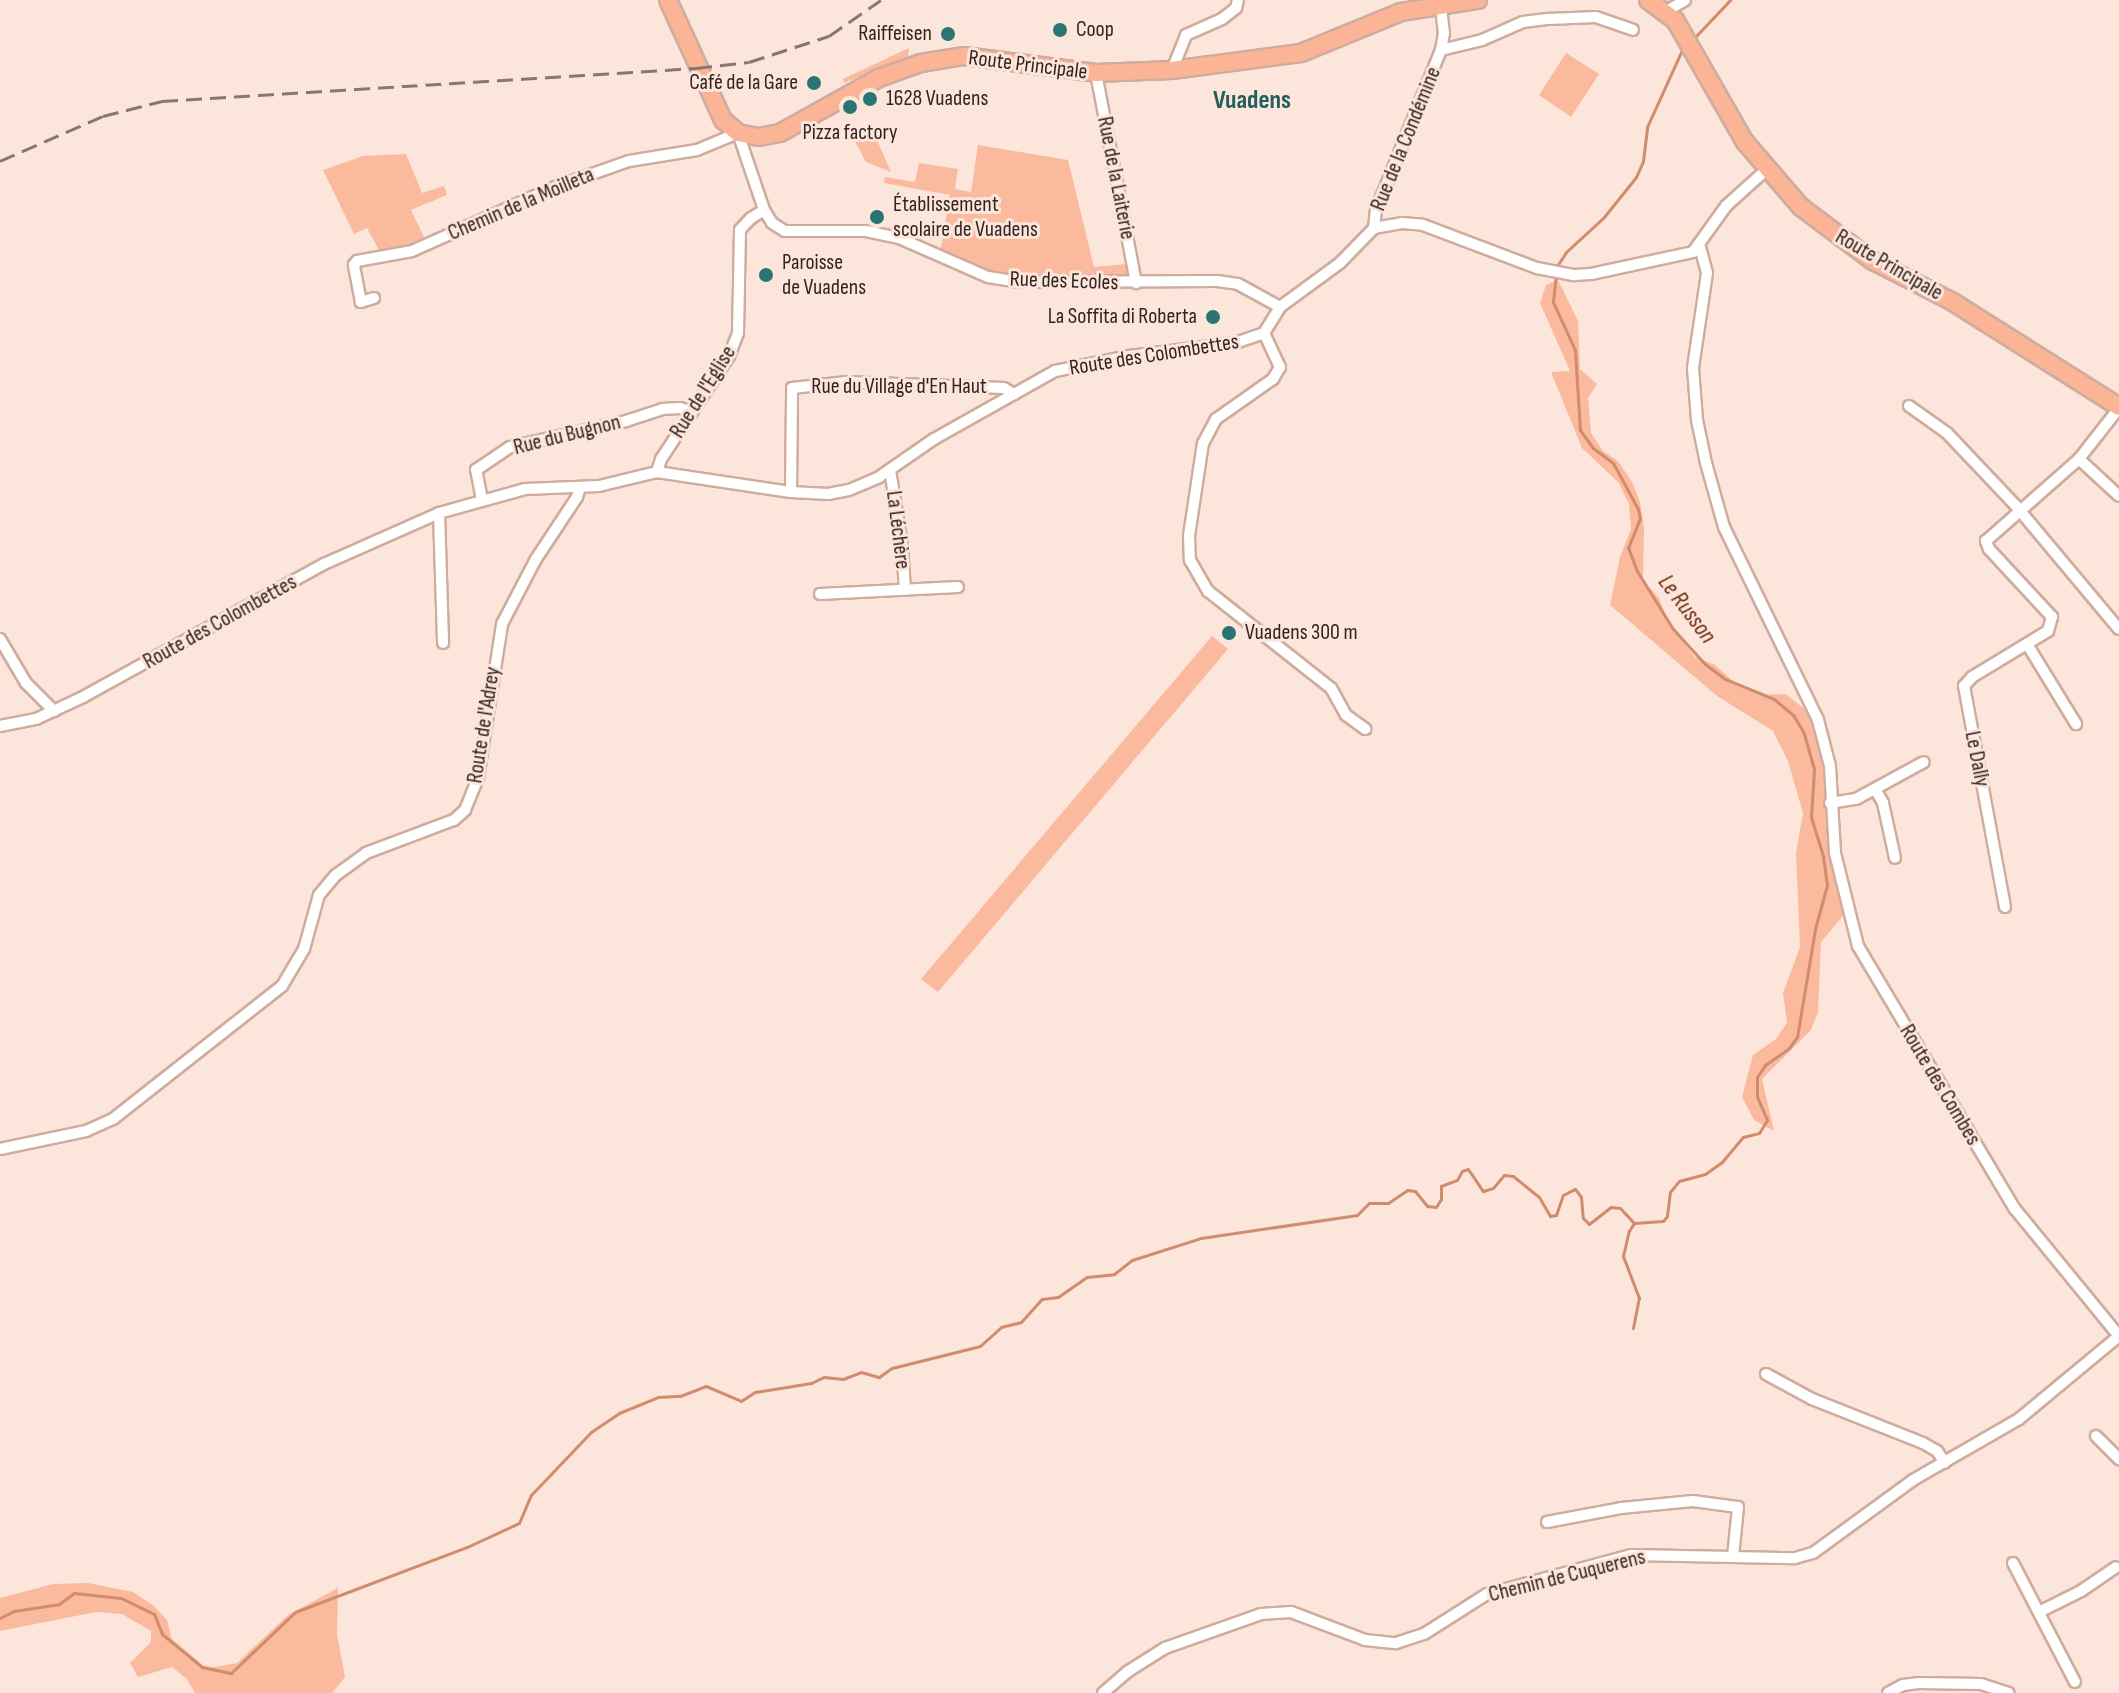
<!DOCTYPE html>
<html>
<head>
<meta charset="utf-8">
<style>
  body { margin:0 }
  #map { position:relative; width:2119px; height:1693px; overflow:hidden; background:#fce6dc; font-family:"Sofia Sans Condensed",sans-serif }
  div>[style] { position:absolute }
  .green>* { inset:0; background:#fbb99e }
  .stream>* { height:3px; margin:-1.5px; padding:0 1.5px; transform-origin:1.5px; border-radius:1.5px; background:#d18b6d }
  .roads { filter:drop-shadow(2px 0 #cfac9d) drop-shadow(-2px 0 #cfac9d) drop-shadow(0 2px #cfac9d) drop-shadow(0 -2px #cfac9d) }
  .minor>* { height:10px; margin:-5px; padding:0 5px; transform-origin:5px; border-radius:5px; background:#fff }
  .primary>* { height:16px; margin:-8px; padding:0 8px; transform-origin:8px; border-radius:8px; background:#fbb596 }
  .rail>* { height:3px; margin-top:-1.5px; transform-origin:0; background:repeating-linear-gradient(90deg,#887770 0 16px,transparent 0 24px) }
  .dots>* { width:22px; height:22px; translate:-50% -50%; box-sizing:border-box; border:4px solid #fce6dc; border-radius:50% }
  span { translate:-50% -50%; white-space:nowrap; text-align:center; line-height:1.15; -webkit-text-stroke:6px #fce6dc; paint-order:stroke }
  .poi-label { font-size:22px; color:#32241f }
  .left { translate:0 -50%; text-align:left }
  .right { translate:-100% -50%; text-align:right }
  .street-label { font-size:22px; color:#32241f }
  .water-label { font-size:24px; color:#6d2d0c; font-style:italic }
  .quarter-label { font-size:26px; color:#235d5c; font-weight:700 }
</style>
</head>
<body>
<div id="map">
  <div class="green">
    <i style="clip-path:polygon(909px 48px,908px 57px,844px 83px,843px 79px)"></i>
    <i style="clip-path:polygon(1566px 53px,1599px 74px,1571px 117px,1539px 95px)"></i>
    <i style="clip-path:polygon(873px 131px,891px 172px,866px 162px,854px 140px)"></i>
    <i style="clip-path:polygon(978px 145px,1068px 160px,1094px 267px,1128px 264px,1129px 279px,1000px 276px,940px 253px,950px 195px,884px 183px,885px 177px,915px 182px,919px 163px,958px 169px,955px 189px,971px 192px)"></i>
    <i style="clip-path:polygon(406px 154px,422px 193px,444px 186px,447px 195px,411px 210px,426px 241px,381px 254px,367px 228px,354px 234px,323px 170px,363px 156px)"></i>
    <i style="clip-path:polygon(1558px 280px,1578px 321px,1580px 369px,1597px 384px,1588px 398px,1591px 433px,1603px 451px,1618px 461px,1632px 482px,1640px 502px,1644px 529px,1643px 581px,1659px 598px,1670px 626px,1695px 657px,1715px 665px,1738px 686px,1764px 695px,1786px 694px,1814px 717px,1828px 765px,1843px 916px,1821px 942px,1818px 1012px,1811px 1030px,1762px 1079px,1774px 1131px,1754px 1120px,1742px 1097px,1753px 1055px,1776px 1039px,1787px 1023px,1783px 993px,1800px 947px,1796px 853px,1803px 813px,1788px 761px,1773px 731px,1717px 696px,1610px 605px,1620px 557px,1631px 529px,1629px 504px,1619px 483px,1582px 448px,1551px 372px,1570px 371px,1540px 303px,1546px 285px)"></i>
    <i style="clip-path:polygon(1212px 636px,1228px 649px,938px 992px,921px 979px)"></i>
    <i style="clip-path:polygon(88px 1583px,133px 1592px,154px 1606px,167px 1620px,172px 1639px,204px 1666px,215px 1667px,237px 1663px,288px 1615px,338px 1588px,337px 1634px,345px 1677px,332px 1693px,195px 1693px,187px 1679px,172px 1667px,138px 1677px,130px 1663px,151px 1642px,151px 1631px,122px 1614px,96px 1612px,0 1631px,0 1598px,53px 1584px)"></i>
  </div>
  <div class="stream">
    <i style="left:1696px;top:36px;width:50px;rotate:-46.6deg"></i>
    <i style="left:1633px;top:1328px;width:31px;rotate:-79deg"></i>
    <i style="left:1639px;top:1298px;width:45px;rotate:-110.9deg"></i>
    <i style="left:1623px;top:1256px;width:26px;rotate:-77deg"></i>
    <i style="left:1629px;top:1231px;width:9px;rotate:-58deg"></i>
    <i style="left:1634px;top:1223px;width:29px;rotate:-4deg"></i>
    <i style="left:1663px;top:1221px;width:6px;rotate:-51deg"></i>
    <i style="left:1667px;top:1216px;width:24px;rotate:-83deg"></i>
    <i style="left:1670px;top:1192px;width:14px;rotate:-51deg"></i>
    <i style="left:1679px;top:1181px;width:27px;rotate:-15deg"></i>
    <i style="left:1705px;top:1174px;width:19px;rotate:-35deg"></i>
    <i style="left:1721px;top:1163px;width:34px;rotate:-50deg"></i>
    <i style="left:1743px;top:1137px;width:16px;rotate:-14deg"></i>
    <i style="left:1759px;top:1133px;width:15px;rotate:-58deg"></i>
    <i style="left:1767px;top:1120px;width:26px;rotate:-113deg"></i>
    <i style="left:1757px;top:1096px;width:19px;rotate:-90deg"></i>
    <i style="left:1757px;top:1077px;width:14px;rotate:-56deg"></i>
    <i style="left:1765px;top:1065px;width:29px;rotate:-35deg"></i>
    <i style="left:1789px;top:1048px;width:14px;rotate:-54deg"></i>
    <i style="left:1797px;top:1037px;width:109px;rotate:-80.5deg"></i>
    <i style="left:1815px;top:929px;width:46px;rotate:-74.7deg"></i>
    <i style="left:1827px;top:885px;width:29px;rotate:-98deg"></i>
    <i style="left:1823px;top:856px;width:41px;rotate:-107.1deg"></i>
    <i style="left:1811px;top:817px;width:48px;rotate:-86.4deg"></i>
    <i style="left:1814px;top:769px;width:37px;rotate:-106deg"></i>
    <i style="left:1804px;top:733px;width:21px;rotate:-121deg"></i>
    <i style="left:1793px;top:715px;width:25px;rotate:-140deg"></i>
    <i style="left:1774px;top:699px;width:53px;rotate:-157.8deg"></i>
    <i style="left:1725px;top:679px;width:25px;rotate:-143deg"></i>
    <i style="left:1705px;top:664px;width:47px;rotate:-132.4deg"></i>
    <i style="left:1673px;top:629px;width:68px;rotate:-121.8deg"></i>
    <i style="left:1637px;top:571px;width:25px;rotate:-111deg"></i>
    <i style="left:1628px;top:548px;width:32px;rotate:-68deg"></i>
    <i style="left:1640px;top:518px;width:9px;rotate:-103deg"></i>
    <i style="left:1638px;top:509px;width:52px;rotate:-118.5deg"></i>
    <i style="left:1613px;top:463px;width:25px;rotate:-143deg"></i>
    <i style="left:1593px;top:448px;width:22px;rotate:-126deg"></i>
    <i style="left:1580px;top:430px;width:80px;rotate:-93.6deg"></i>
    <i style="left:1575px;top:350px;width:53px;rotate:-114.6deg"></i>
    <i style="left:1553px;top:302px;width:36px;rotate:-84deg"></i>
    <i style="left:1557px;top:266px;width:17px;rotate:-57deg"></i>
    <i style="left:1566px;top:252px;width:52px;rotate:-42.6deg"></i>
    <i style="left:1604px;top:217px;width:51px;rotate:-51.3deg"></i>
    <i style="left:1636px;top:177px;width:17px;rotate:-66deg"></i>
    <i style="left:1643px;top:161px;width:34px;rotate:-83deg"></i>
    <i style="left:1647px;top:127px;width:85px;rotate:-65.6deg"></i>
    <i style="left:0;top:1618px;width:16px;rotate:-27deg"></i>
    <i style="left:14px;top:1611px;width:46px;rotate:-8.8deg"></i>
    <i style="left:59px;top:1604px;width:19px;rotate:-36deg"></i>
    <i style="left:74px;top:1593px;width:47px;rotate:6.1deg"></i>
    <i style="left:121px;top:1598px;width:37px;rotate:26deg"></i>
    <i style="left:154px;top:1614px;width:22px;rotate:68deg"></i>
    <i style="left:162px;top:1634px;width:52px;rotate:39.5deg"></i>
    <i style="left:202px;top:1667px;width:30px;rotate:12deg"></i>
    <i style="left:231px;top:1673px;width:88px;rotate:-43.6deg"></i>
    <i style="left:295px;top:1612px;width:184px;rotate:-20.7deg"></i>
    <i style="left:467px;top:1547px;width:57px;rotate:-24.8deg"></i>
    <i style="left:519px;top:1523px;width:30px;rotate:-67deg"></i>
    <i style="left:531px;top:1495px;width:87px;rotate:-46.4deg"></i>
    <i style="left:591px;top:1432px;width:34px;rotate:-34deg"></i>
    <i style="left:619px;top:1413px;width:42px;rotate:-22.3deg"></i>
    <i style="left:658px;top:1397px;width:22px;rotate:-3deg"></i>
    <i style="left:680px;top:1396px;width:28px;rotate:-21deg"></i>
    <i style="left:706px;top:1386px;width:38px;rotate:23deg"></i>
    <i style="left:741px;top:1401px;width:17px;rotate:-33deg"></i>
    <i style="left:755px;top:1392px;width:57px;rotate:-9.1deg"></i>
    <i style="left:811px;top:1383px;width:14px;rotate:-25deg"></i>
    <i style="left:824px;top:1377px;width:19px;rotate:6deg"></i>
    <i style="left:843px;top:1379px;width:19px;rotate:-21deg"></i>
    <i style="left:861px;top:1372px;width:19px;rotate:16deg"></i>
    <i style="left:879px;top:1377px;width:16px;rotate:-35deg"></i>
    <i style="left:892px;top:1368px;width:91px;rotate:-14deg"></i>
    <i style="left:980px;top:1346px;width:28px;rotate:-42deg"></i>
    <i style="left:1001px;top:1327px;width:21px;rotate:-14deg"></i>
    <i style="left:1021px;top:1322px;width:31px;rotate:-48deg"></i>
    <i style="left:1042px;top:1299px;width:16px;rotate:-7deg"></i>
    <i style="left:1058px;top:1297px;width:35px;rotate:-35deg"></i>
    <i style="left:1087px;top:1277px;width:27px;rotate:-6deg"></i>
    <i style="left:1114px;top:1274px;width:23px;rotate:-38deg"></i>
    <i style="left:1132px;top:1260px;width:72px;rotate:-17.7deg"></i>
    <i style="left:1201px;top:1238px;width:158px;rotate:-8.4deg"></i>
    <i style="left:1357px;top:1215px;width:17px;rotate:-45deg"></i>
    <i style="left:1369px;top:1203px;width:19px"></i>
    <i style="left:1388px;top:1203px;width:23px;rotate:-34deg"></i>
    <i style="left:1407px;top:1190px;width:8px;rotate:7deg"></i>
    <i style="left:1415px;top:1191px;width:19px;rotate:51deg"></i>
    <i style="left:1427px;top:1206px;width:9px;rotate:6deg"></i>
    <i style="left:1436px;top:1207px;width:9px;rotate:-58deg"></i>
    <i style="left:1441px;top:1199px;width:13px;rotate:-90deg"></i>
    <i style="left:1441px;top:1186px;width:17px;rotate:-21deg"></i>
    <i style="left:1457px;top:1180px;width:10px;rotate:-61deg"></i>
    <i style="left:1462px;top:1171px;width:6px;rotate:-18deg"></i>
    <i style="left:1468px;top:1169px;width:27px;rotate:56deg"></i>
    <i style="left:1483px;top:1191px;width:10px;rotate:-17deg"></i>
    <i style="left:1493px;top:1188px;width:17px;rotate:-50deg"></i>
    <i style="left:1504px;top:1175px;width:9px;rotate:6deg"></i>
    <i style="left:1513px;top:1176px;width:33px;rotate:39deg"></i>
    <i style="left:1539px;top:1197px;width:22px;rotate:60deg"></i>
    <i style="left:1550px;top:1216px;width:6px;rotate:-9deg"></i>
    <i style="left:1556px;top:1215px;width:21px;rotate:-71deg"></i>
    <i style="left:1563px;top:1195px;width:13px;rotate:-27deg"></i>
    <i style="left:1575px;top:1189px;width:10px;rotate:53deg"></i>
    <i style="left:1581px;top:1197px;width:21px;rotate:85deg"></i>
    <i style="left:1583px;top:1218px;width:8px;rotate:45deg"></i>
    <i style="left:1589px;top:1224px;width:28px;rotate:-38deg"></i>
    <i style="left:1611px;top:1207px;width:9px;rotate:6deg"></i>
    <i style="left:1620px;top:1208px;width:21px;rotate:47deg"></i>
  </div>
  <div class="roads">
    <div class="minor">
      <i style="left:1667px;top:11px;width:21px;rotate:-31deg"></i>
      <i style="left:1441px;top:50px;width:42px;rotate:-13.7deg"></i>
      <i style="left:1482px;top:40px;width:45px;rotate:-23.7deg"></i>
      <i style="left:1523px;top:22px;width:26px;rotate:-7deg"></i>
      <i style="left:1549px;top:19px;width:47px;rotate:-2.4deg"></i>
      <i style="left:1596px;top:17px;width:39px;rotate:19deg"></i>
      <i style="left:1172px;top:70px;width:38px;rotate:-68deg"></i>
      <i style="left:1186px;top:35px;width:39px;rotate:-24deg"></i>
      <i style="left:1222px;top:19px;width:18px;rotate:-38deg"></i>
      <i style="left:1236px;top:8px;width:8px;rotate:-76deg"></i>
      <i style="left:1096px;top:73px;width:214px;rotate:79.2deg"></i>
      <i style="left:764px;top:210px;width:15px;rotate:58deg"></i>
      <i style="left:772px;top:223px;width:15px;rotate:32deg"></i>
      <i style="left:785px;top:231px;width:81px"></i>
      <i style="left:866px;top:231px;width:34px;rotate:12deg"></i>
      <i style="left:899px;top:238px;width:97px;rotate:23.7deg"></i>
      <i style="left:988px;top:277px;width:32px;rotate:9deg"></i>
      <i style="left:1020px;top:282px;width:197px;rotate:-0.3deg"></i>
      <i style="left:1217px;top:281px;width:21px;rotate:8deg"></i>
      <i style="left:1238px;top:284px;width:48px;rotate:28.7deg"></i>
      <i style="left:1374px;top:228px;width:18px;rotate:-84deg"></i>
      <i style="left:1376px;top:210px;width:173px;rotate:-67.9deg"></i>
      <i style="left:1441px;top:50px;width:17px;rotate:-80deg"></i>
      <i style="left:1444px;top:33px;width:31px;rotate:-97deg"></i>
      <i style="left:1700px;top:247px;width:27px;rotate:75deg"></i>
      <i style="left:1707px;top:273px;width:96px;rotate:98.4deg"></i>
      <i style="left:1693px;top:368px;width:52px;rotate:85.6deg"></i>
      <i style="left:1697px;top:420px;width:44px;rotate:78.2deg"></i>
      <i style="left:1706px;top:463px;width:66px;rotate:74.3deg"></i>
      <i style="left:1724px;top:527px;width:215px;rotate:64deg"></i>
      <i style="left:1818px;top:720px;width:48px;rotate:75.4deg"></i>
      <i style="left:1830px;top:766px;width:87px;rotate:86.7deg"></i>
      <i style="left:1835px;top:853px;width:96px;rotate:76.1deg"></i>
      <i style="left:1858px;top:946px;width:306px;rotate:59.2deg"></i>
      <i style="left:2015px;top:1209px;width:163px;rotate:50.7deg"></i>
      <i style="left:374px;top:298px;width:14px;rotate:163deg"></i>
      <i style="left:361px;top:302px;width:38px;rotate:-101deg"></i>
      <i style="left:354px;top:265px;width:5px;rotate:-53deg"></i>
      <i style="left:357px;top:261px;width:56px;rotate:-10.3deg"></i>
      <i style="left:412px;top:251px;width:157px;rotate:-24.1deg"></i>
      <i style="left:555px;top:187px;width:78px;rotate:-19.4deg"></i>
      <i style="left:629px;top:161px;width:69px;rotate:-9.2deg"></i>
      <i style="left:697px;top:150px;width:44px;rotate:-22.5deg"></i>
      <i style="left:738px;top:133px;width:81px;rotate:71.3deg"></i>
      <i style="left:764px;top:210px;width:15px;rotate:148deg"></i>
      <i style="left:751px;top:218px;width:16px;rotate:133deg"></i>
      <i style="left:740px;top:230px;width:103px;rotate:91.1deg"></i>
      <i style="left:738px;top:333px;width:25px;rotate:111deg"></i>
      <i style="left:729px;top:356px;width:123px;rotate:123.4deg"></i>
      <i style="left:661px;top:459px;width:14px;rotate:107deg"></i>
      <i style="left:1264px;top:333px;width:38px;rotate:65deg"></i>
      <i style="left:1280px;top:367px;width:14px;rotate:120deg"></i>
      <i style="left:1273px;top:379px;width:70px;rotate:144.9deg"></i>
      <i style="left:1216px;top:419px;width:27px;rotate:118deg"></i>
      <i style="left:1203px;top:443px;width:94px;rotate:98.6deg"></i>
      <i style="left:1189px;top:536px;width:24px;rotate:88deg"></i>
      <i style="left:1190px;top:560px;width:36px;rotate:60deg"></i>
      <i style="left:1208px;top:591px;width:157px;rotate:38.3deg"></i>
      <i style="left:1331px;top:688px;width:31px;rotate:61deg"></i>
      <i style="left:1346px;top:715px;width:24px;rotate:36deg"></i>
      <i style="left:1909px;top:406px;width:47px;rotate:35.4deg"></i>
      <i style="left:1947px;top:433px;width:100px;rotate:46.6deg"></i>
      <i style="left:2016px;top:506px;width:160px;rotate:50.1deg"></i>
      <i style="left:2079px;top:459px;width:54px;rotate:42.8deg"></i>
      <i style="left:890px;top:470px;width:75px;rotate:80.8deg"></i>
      <i style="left:902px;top:544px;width:46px;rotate:86.3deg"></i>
      <i style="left:791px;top:492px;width:104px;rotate:-89.4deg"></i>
      <i style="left:792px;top:388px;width:55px;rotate:-6.2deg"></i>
      <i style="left:847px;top:382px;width:157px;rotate:2.2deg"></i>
      <i style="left:1004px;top:388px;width:12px;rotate:31deg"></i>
      <i style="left:482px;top:500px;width:31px;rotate:-101deg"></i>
      <i style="left:476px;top:470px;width:41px;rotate:-34.1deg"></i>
      <i style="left:510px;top:447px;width:119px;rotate:-12.6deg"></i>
      <i style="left:626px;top:421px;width:38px;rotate:-18deg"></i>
      <i style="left:662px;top:409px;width:18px;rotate:-3deg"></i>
      <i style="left:680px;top:408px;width:13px;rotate:18deg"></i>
      <i style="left:439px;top:513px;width:130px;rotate:88.2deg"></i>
      <i style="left:820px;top:594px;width:138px;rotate:-2.9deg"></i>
      <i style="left:0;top:639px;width:51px;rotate:59.4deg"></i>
      <i style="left:26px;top:683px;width:40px;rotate:45deg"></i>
      <i style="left:2027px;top:644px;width:94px;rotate:58.5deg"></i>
      <i style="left:0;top:726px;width:37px;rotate:-11deg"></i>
      <i style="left:36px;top:719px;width:52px;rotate:-25.1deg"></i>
      <i style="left:83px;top:697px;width:275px;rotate:-28.9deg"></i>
      <i style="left:324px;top:564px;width:126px;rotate:-23.9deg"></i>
      <i style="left:439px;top:513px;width:89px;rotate:-15.6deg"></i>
      <i style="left:525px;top:489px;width:74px;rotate:-2.3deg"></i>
      <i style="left:599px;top:486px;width:60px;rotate:-13.6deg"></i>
      <i style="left:657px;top:472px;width:135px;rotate:8.5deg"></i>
      <i style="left:791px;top:492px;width:37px;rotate:3deg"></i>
      <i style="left:828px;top:494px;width:21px;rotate:-11deg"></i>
      <i style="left:849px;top:490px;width:33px;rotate:-23deg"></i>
      <i style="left:879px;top:477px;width:67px;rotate:-34.6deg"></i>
      <i style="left:934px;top:439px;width:139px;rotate:-29.3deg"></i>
      <i style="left:1055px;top:371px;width:76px;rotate:-11.5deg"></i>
      <i style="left:1129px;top:356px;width:107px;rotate:-7deg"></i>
      <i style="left:1235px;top:343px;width:31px;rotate:-19deg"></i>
      <i style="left:1264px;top:333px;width:31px;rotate:-58deg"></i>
      <i style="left:1280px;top:307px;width:74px;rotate:-36.3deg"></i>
      <i style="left:1340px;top:263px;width:49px;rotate:-45.8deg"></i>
      <i style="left:1374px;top:228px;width:28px;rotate:-10deg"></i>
      <i style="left:1402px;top:223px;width:21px;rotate:5deg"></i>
      <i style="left:1423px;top:225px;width:122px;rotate:20.7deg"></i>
      <i style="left:1537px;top:268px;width:38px;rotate:11deg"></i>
      <i style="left:1574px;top:275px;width:17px;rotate:-3deg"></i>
      <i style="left:1591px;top:274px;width:104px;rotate:-12.2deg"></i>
      <i style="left:1693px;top:252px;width:57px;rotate:-54.3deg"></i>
      <i style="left:1726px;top:206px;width:54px;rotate:-42deg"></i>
      <i style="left:1875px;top:789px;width:16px;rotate:60deg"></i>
      <i style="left:1883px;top:803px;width:56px;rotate:77.7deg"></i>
      <i style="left:1830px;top:803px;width:26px;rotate:-9deg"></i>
      <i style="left:1856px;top:799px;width:77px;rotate:-28.6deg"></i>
      <i style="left:2005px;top:907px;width:225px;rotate:-100.5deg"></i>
      <i style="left:1964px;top:686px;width:12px;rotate:-48deg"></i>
      <i style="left:1972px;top:677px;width:89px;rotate:-31.2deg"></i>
      <i style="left:2048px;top:631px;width:15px;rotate:-74deg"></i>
      <i style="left:2052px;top:617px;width:93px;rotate:-132.8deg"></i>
      <i style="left:1989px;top:549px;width:9px;rotate:-111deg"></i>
      <i style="left:1986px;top:541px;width:124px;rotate:-41.4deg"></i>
      <i style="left:2079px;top:459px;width:65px;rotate:-51.9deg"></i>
      <i style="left:0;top:1149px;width:88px;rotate:-11.8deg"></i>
      <i style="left:86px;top:1131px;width:30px;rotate:-24deg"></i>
      <i style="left:113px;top:1119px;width:215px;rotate:-38.2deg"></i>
      <i style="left:282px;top:986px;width:43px;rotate:-59.3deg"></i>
      <i style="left:304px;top:949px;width:56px;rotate:-74.5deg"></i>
      <i style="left:319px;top:895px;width:26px;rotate:-50deg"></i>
      <i style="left:336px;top:875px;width:37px;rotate:-36deg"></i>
      <i style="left:366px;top:853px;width:94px;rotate:-20.6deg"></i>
      <i style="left:454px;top:820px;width:15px;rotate:-42deg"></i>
      <i style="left:465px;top:810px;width:35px;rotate:-68deg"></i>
      <i style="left:478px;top:778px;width:156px;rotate:-81.1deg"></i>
      <i style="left:502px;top:624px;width:73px;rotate:-62.4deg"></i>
      <i style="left:536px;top:559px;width:74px;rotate:-56.5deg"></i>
      <i style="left:577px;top:497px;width:10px;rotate:-73deg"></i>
      <i style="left:1766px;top:1374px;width:52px;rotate:28.5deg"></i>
      <i style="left:1812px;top:1399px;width:119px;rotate:21.6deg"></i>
      <i style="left:1923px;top:1443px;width:16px;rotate:30deg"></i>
      <i style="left:1937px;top:1451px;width:14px;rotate:56deg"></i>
      <i style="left:2096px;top:1436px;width:33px;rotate:45deg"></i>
      <i style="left:1547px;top:1522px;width:75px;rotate:-10.7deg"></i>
      <i style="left:1621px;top:1508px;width:72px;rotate:-5.6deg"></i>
      <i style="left:1693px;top:1501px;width:45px;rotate:7.6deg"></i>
      <i style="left:1738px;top:1507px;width:50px;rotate:95.7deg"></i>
      <i style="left:2013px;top:1563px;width:134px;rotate:62.5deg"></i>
      <i style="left:2039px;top:1612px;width:47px;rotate:-26.6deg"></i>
      <i style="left:2081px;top:1591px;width:42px;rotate:-34.4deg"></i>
      <i style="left:1103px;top:1693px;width:32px;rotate:-41deg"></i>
      <i style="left:1127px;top:1672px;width:45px;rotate:-32.3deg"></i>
      <i style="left:1165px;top:1648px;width:102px;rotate:-19.5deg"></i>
      <i style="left:1261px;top:1614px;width:30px;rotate:-4deg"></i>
      <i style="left:1291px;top:1612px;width:79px;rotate:20.7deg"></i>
      <i style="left:1365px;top:1640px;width:31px;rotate:6deg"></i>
      <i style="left:1396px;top:1643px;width:29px;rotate:-18deg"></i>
      <i style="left:1424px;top:1634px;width:75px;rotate:-32.4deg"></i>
      <i style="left:1487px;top:1594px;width:150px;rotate:-15.1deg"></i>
      <i style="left:1632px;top:1555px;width:163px;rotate:1.1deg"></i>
      <i style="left:1795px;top:1558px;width:19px;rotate:-16deg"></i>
      <i style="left:1813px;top:1553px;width:124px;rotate:-36.1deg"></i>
      <i style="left:1913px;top:1480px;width:122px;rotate:-29.9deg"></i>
      <i style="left:2019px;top:1419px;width:130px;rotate:-39.7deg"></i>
      <i style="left:1888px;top:1693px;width:17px;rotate:-28deg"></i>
      <i style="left:1903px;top:1685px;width:16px;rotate:-7deg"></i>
      <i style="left:1919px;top:1683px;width:62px;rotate:0.9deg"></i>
      <i style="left:1981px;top:1684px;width:29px;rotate:18deg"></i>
    </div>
    <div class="primary">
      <i style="left:668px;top:0;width:132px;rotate:65.4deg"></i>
      <i style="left:723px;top:120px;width:20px;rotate:41deg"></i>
      <i style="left:738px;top:133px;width:21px;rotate:11deg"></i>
      <i style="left:759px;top:137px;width:21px;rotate:-11deg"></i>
      <i style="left:780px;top:133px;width:113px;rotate:-29.1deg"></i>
      <i style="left:879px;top:78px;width:45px;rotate:-19.7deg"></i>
      <i style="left:921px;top:63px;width:44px;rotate:-9.2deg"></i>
      <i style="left:964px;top:56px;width:133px;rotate:7.3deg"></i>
      <i style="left:1096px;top:73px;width:76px;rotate:-2.3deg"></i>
      <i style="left:1172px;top:70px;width:130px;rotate:-7.5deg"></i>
      <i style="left:1301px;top:53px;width:108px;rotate:-22.3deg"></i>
      <i style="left:1401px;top:12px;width:78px;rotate:-8.9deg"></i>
      <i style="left:1648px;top:0;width:34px;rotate:37deg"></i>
      <i style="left:1675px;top:20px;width:141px;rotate:60.2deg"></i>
      <i style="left:1745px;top:142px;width:86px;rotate:49.3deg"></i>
      <i style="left:1801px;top:207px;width:90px;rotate:36.9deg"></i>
      <i style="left:1873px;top:261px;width:90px;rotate:27.1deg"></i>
      <i style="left:1953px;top:302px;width:196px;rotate:32.3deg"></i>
    </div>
  </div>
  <div class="rail">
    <i style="left:0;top:161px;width:112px;rotate:-23.6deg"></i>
    <i style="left:103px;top:116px;width:61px;rotate:-14.3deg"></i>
    <i style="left:162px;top:101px;width:535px;rotate:-3.54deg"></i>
    <i style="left:696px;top:68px;width:53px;rotate:-6.5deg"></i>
    <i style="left:749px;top:62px;width:84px;rotate:-18deg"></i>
    <i style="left:829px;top:36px;width:63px;rotate:-34.7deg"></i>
  </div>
  <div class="dots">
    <i style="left:1060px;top:30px;background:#2a7473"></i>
    <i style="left:948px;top:34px;background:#2a7473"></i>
    <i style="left:814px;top:83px;background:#2a7473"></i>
    <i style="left:870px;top:99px;background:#2a7473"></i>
    <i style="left:850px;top:107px;background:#2a7473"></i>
    <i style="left:877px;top:217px;background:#2a7473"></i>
    <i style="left:766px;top:275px;background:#2a7473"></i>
    <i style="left:1213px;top:317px;background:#2a7473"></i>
    <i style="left:1229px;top:633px;background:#2a7473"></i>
  </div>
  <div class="poi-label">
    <span class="left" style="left:1076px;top:30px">Coop</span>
    <span class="right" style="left:932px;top:34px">Raiffeisen</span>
    <span class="right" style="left:798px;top:83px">Café de la Gare</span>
    <span class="left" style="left:886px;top:99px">1628 Vuadens</span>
    <span style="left:850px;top:133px">Pizza factory</span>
    <span class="left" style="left:893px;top:217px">Établissement<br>scolaire de Vuadens</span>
    <span class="left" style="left:782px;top:275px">Paroisse<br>de Vuadens</span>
    <span class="right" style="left:1197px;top:317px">La Soffita di Roberta</span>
    <span class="left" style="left:1245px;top:633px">Vuadens 300 m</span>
  </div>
  <div class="street-label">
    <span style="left:1028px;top:65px;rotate:7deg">Route Principale</span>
    <span style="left:1406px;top:139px;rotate:-68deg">Rue de la Condémine</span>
    <span style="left:1116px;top:178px;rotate:79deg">Rue de la Laiterie</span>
    <span style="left:521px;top:204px;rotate:-23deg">Chemin de la Moilleta</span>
    <span style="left:1889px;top:265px;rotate:30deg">Route Principale</span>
    <span style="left:1064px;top:281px;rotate:2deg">Rue des Ecoles</span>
    <span style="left:1154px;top:355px;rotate:-9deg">Route des Colombettes</span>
    <span style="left:899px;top:387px">Rue du Village d'En Haut</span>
    <span style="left:703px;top:392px;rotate:-58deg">Rue de l'Eglise</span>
    <span style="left:567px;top:435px;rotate:-14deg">Rue du Bugnon</span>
    <span style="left:898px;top:530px;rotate:83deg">La Léchère</span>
    <span style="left:220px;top:622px;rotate:-29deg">Route des Colombettes</span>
    <span style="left:484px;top:725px;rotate:-81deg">Route de l'Adrey</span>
    <span style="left:1977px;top:759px;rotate:79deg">Le Dally</span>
    <span style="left:1940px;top:1085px;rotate:59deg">Route des Combes</span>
    <span style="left:1567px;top:1576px;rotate:-14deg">Chemin de Cuquerens</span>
  </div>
  <div class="water-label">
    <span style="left:1687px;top:609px;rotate:53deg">Le Russon</span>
  </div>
  <div class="quarter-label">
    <span style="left:1252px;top:101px">Vuadens</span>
  </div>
</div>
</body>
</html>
